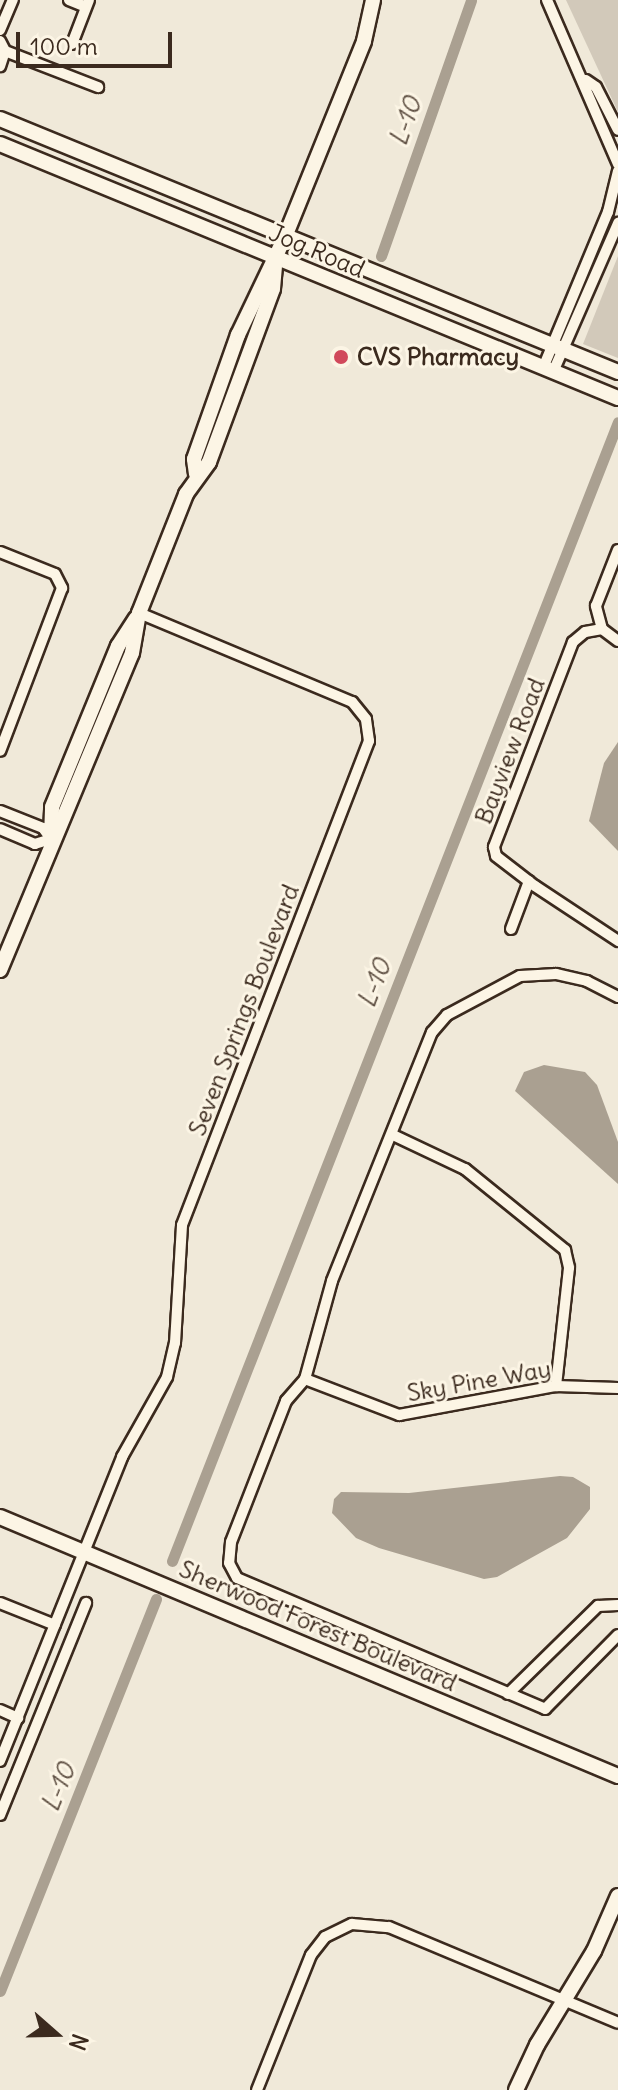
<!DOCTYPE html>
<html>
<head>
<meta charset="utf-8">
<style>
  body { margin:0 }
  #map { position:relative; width:618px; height:2090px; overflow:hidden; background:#f0e9d9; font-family:Delius,sans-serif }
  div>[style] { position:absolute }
  .green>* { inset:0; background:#d2c9ba }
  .water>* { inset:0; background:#aaa091 }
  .canal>* { height:11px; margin:-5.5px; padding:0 5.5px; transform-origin:5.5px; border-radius:5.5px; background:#aaa091 }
  .roads { filter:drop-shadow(2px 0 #3b2a1e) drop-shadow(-2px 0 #3b2a1e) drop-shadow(0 2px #3b2a1e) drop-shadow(0 -2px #3b2a1e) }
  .street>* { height:10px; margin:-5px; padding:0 5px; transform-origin:5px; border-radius:5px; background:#fcf5e5 }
  .secondary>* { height:14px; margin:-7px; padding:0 7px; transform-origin:7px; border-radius:7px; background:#fcf5e5 }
  .dots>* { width:22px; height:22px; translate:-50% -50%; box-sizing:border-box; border:4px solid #fcf5e5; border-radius:50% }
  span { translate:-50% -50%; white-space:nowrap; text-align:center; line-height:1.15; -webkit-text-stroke:6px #fcf5e5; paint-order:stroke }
  .street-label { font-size:24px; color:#3b2a1e }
  .poi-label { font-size:24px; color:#3b2a1e; font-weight:700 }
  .left { translate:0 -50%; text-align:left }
  .water-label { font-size:26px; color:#625346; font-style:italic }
  .north { position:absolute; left:16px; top:1994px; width:80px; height:80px; -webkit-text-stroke:6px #fcf5e5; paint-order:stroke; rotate:110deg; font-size:22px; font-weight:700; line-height:32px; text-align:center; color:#3b2a1e }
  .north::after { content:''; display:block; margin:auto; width:28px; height:36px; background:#3b2a1e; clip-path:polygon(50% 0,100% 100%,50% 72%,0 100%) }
  .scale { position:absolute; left:16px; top:32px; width:156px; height:36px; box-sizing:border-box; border:4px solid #3b2a1e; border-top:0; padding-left:10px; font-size:24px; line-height:28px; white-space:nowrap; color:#3b2a1e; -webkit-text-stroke:6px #fcf5e5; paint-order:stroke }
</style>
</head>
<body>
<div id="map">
  <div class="green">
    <i style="clip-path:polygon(566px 0,618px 0,618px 112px)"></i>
    <i style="clip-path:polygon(618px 256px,618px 358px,583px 344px)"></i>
  </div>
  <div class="water">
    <i style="clip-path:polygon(618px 742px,618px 851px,589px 821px,604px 763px)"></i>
    <i style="clip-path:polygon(544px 1065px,585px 1072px,597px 1085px,618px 1142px,618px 1184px,515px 1091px,524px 1072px)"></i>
    <i style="clip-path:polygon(560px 1476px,573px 1477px,590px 1487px,590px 1509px,567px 1538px,497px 1577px,484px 1579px,379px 1548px,356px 1538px,332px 1513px,334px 1499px,341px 1492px,409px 1493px)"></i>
  </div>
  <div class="canal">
    <i style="left:381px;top:256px;width:271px;rotate:-70.6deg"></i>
    <i style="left:172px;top:1561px;width:1223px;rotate:-68.62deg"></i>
    <i style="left:0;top:1991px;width:422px;rotate:-68.3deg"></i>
  </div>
  <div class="roads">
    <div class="street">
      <i style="left:69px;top:0;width:18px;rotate:22deg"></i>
      <i style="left:547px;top:0;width:179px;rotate:66.6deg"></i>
      <i style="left:0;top:30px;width:33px;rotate:-67deg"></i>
      <i style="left:0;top:41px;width:11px;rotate:63deg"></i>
      <i style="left:5px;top:51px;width:16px;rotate:108deg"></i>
      <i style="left:72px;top:44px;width:47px;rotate:-68.9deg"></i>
      <i style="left:5px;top:51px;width:100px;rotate:21.2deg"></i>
      <i style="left:586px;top:80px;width:12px;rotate:35deg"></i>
      <i style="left:596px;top:87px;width:48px;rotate:62.9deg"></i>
      <i style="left:543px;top:368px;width:169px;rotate:-67.4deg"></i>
      <i style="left:608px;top:212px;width:42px;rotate:-76.3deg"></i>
      <i style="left:553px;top:372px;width:163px;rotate:-66.4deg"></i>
      <i style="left:0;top:552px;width:59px;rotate:21.8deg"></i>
      <i style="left:55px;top:574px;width:16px;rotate:63deg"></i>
      <i style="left:62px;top:588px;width:174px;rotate:110.8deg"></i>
      <i style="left:602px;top:629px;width:17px;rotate:170deg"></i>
      <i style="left:585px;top:632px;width:16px;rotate:140deg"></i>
      <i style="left:573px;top:642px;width:220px;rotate:111.1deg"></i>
      <i style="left:494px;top:847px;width:9px;rotate:77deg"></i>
      <i style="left:496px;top:856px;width:49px;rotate:37.6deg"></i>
      <i style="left:535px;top:886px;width:100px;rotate:33.5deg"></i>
      <i style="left:602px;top:629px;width:24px;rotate:-105deg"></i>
      <i style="left:596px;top:606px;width:60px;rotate:-68.6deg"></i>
      <i style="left:602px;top:629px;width:20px;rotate:37deg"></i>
      <i style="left:0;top:811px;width:46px;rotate:21.6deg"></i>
      <i style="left:43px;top:828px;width:14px;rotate:54deg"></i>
      <i style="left:51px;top:839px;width:17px;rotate:163deg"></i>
      <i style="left:35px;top:844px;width:38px;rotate:-157deg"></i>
      <i style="left:511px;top:929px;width:51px;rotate:-69.4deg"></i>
      <i style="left:618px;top:997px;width:35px;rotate:-153deg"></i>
      <i style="left:587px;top:981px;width:32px;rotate:-167deg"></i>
      <i style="left:556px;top:974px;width:36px;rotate:177deg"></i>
      <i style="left:520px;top:976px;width:83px;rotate:151.9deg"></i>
      <i style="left:447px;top:1015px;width:23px;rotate:131deg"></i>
      <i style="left:432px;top:1032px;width:268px;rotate:111.9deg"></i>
      <i style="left:332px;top:1281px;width:102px;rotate:105.4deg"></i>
      <i style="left:305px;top:1379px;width:29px;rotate:131deg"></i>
      <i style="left:286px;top:1401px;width:151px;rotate:111.3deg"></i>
      <i style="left:231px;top:1542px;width:21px;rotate:95deg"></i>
      <i style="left:229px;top:1563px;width:17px;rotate:62deg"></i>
      <i style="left:237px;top:1578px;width:335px;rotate:23deg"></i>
      <i style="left:545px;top:1709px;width:104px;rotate:-45.4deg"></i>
      <i style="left:393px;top:1135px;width:80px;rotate:25.3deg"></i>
      <i style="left:465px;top:1169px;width:129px;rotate:39deg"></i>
      <i style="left:565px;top:1250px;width:18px;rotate:77deg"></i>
      <i style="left:569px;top:1268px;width:119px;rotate:96.3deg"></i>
      <i style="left:305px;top:1379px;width:101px;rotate:21deg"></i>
      <i style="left:399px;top:1415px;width:160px;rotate:-10.5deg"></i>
      <i style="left:556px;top:1386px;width:62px;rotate:1.8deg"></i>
      <i style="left:0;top:1603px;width:59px;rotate:21.8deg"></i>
      <i style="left:508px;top:1694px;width:126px;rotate:-44.4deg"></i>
      <i style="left:598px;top:1606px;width:20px;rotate:-3deg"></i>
      <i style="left:0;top:1710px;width:20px;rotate:24deg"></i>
      <i style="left:0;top:1761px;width:328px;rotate:-68.1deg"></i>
      <i style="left:122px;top:1457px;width:92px;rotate:-60.6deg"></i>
      <i style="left:167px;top:1377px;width:35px;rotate:-77deg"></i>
      <i style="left:175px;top:1343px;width:118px;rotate:-86.6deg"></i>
      <i style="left:182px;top:1225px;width:519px;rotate:-68.88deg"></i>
      <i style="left:369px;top:741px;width:22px;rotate:-98deg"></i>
      <i style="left:366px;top:719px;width:22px;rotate:-129deg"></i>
      <i style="left:352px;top:702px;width:231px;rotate:-157.3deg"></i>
      <i style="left:0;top:1815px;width:229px;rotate:-67.9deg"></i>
      <i style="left:257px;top:2090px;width:145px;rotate:-68.2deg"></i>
      <i style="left:311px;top:1955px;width:23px;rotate:-52deg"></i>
      <i style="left:325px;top:1937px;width:30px;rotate:-26deg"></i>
      <i style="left:352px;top:1924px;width:37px;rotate:5deg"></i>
      <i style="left:389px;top:1927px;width:248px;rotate:22.7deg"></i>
    </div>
    <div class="secondary">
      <i style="left:0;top:119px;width:668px;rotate:22.26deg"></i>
      <i style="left:0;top:144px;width:668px;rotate:22.34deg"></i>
      <i style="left:196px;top:474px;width:15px;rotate:-98deg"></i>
      <i style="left:194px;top:459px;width:132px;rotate:-70.5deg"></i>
      <i style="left:238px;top:335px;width:109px;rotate:-64.4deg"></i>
      <i style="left:285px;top:237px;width:211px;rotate:-68deg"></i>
      <i style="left:364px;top:41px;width:42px;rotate:-77.6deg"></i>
      <i style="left:51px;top:838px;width:31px;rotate:-88deg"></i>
      <i style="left:52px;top:807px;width:174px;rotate:-67.7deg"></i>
      <i style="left:118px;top:646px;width:33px;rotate:-57deg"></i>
      <i style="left:0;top:970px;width:343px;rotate:-67.4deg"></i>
      <i style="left:132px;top:653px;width:41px;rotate:-80.1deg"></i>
      <i style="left:139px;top:613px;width:128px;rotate:-68.4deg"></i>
      <i style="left:186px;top:494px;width:39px;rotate:-54deg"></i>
      <i style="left:209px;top:462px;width:184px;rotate:-69.7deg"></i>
      <i style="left:273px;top:289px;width:32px;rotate:-85deg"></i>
      <i style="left:0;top:1517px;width:670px;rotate:22.74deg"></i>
      <i style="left:516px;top:2090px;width:50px;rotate:-65deg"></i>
      <i style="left:537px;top:2045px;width:110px;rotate:-58.8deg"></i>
      <i style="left:594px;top:1951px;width:60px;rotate:-66.4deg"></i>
    </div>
  </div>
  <div class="dots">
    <i style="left:341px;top:357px;background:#d1495b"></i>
  </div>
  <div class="street-label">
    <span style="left:317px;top:251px;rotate:23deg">Jog Road</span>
    <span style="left:510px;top:751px;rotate:-69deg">Bayview Road</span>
    <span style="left:244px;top:1010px;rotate:-69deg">Seven Springs Boulevard</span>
    <span style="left:479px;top:1381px;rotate:-10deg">Sky Pine Way</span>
    <span style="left:318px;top:1626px;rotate:23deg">Sherwood Forest Boulevard</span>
  </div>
  <div class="poi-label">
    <span class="left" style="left:357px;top:357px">CVS Pharmacy</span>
  </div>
  <div class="water-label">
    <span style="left:405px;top:121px;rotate:-71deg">L-10</span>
    <span style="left:374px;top:983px;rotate:-69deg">L-10</span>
    <span style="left:58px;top:1787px;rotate:-68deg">L-10</span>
  </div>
  <div class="north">N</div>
  <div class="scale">100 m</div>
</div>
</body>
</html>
